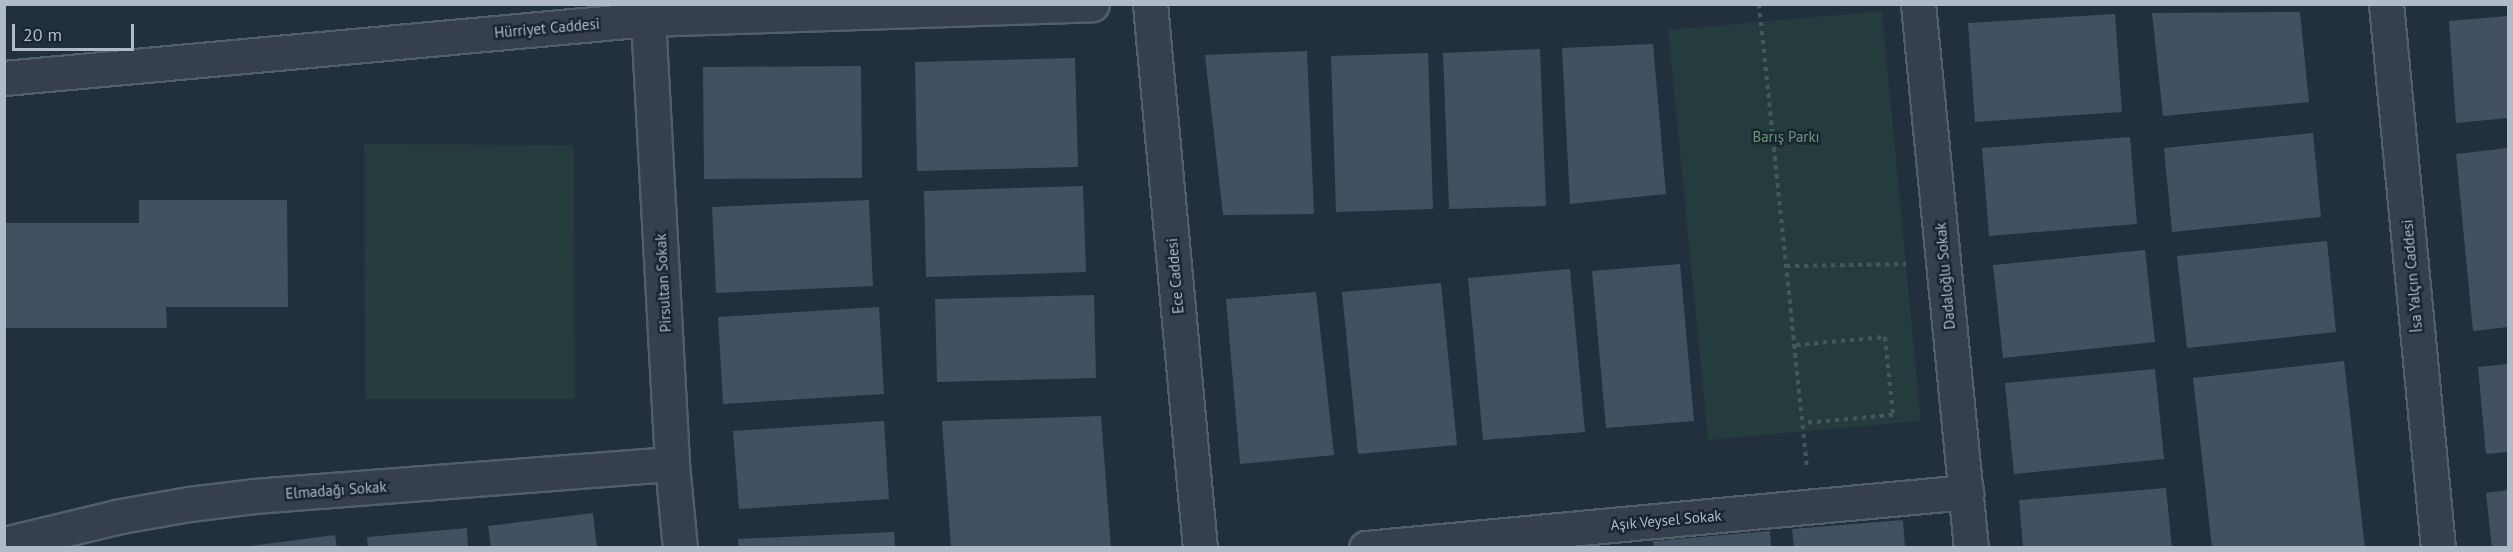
<!DOCTYPE html>
<html>
<head>
<meta charset="utf-8">
<style>
  body { margin:0 }
  #map { position:relative; width:2513px; height:552px; overflow:hidden; background:#222f3d; font-family:"PT Sans",sans-serif }
  div>[style] { position:absolute }
  .green>* { inset:0; background:#243c3e }
  .building>* { inset:0; background:#425161 }
  .path>* { height:4px; margin-top:-2px; transform-origin:0; background:repeating-linear-gradient(90deg,#42595b 0 4.5px,transparent 0 9px) }
  .roads { filter:drop-shadow(2px 0 #545e6b) drop-shadow(-2px 0 #545e6b) drop-shadow(0 2px #545e6b) drop-shadow(0 -2px #545e6b) }
  .minor>* { height:33px; margin:-16.5px; padding:0 16.5px; transform-origin:16.5px; border-radius:16.5px; background:#36404d }
  span { translate:-50% -50%; white-space:nowrap; text-align:center; line-height:1.15; -webkit-text-stroke:5px #1b2532; paint-order:stroke }
  .street-label { font-size:15px; color:#b1bbc8 }
  .park-label { font-size:15px; color:#679b70 }
  .frame { position:absolute; inset:0; border:6px solid #b1bbc8; pointer-events:none }
  .scale { position:absolute; left:12px; top:24px; width:122px; height:27px; box-sizing:border-box; border:3px solid #b1bbc8; border-top:0; padding-left:8px; font-size:18px; line-height:21px; white-space:nowrap; color:#b1bbc8; -webkit-text-stroke:4px #1b2532; paint-order:stroke }
</style>
</head>
<body>
<div id="map">
  <div class="green">
    <i style="clip-path:polygon(1882px 11px,1921px 421px,1708px 440px,1668px 30px)"></i>
    <i style="clip-path:polygon(364px 144px,574px 145px,575px 399px,365px 399px)"></i>
  </div>
  <div class="building">
    <i style="clip-path:polygon(2300px 12px,2309px 102px,2163px 116px,2152px 13px)"></i>
    <i style="clip-path:polygon(2115px 14px,2122px 112px,1975px 122px,1968px 23px)"></i>
    <i style="clip-path:polygon(2508px 16px,2508px 118px,2456px 123px,2449px 21px)"></i>
    <i style="clip-path:polygon(1653px 44px,1666px 194px,1570px 204px,1562px 48px)"></i>
    <i style="clip-path:polygon(1540px 49px,1546px 206px,1449px 209px,1443px 53px)"></i>
    <i style="clip-path:polygon(1307px 51px,1314px 214px,1223px 215px,1205px 55px)"></i>
    <i style="clip-path:polygon(1428px 53px,1433px 209px,1336px 212px,1331px 56px)"></i>
    <i style="clip-path:polygon(1075px 58px,1078px 167px,917px 171px,915px 62px)"></i>
    <i style="clip-path:polygon(861px 66px,862px 178px,704px 179px,703px 67px)"></i>
    <i style="clip-path:polygon(2313px 133px,2321px 217px,2172px 232px,2164px 148px)"></i>
    <i style="clip-path:polygon(2130px 137px,2137px 224px,1989px 236px,1982px 148px)"></i>
    <i style="clip-path:polygon(2508px 148px,2508px 327px,2473px 331px,2456px 154px)"></i>
    <i style="clip-path:polygon(1083px 186px,1086px 272px,926px 277px,924px 191px)"></i>
    <i style="clip-path:polygon(139px 200px,287px 200px,288px 307px,166px 307px,167px 328px,4px 328px,4px 223px,139px 223px)"></i>
    <i style="clip-path:polygon(869px 200px,873px 286px,716px 293px,712px 207px)"></i>
    <i style="clip-path:polygon(2327px 241px,2336px 332px,2187px 348px,2177px 256px)"></i>
    <i style="clip-path:polygon(2145px 250px,2155px 342px,2003px 358px,1993px 265px)"></i>
    <i style="clip-path:polygon(1680px 264px,1694px 421px,1606px 428px,1592px 271px)"></i>
    <i style="clip-path:polygon(1570px 269px,1585px 432px,1483px 440px,1468px 278px)"></i>
    <i style="clip-path:polygon(1441px 283px,1457px 445px,1358px 454px,1342px 292px)"></i>
    <i style="clip-path:polygon(1316px 292px,1334px 455px,1240px 464px,1226px 299px)"></i>
    <i style="clip-path:polygon(1094px 295px,1096px 378px,937px 382px,935px 299px)"></i>
    <i style="clip-path:polygon(879px 307px,884px 394px,723px 404px,718px 317px)"></i>
    <i style="clip-path:polygon(2344px 361px,2365px 548px,2212px 548px,2193px 378px)"></i>
    <i style="clip-path:polygon(2508px 364px,2508px 452px,2486px 454px,2478px 367px)"></i>
    <i style="clip-path:polygon(2155px 369px,2164px 459px,2014px 474px,2005px 383px)"></i>
    <i style="clip-path:polygon(1101px 416px,1111px 548px,951px 548px,942px 421px)"></i>
    <i style="clip-path:polygon(884px 421px,889px 499px,739px 509px,733px 431px)"></i>
    <i style="clip-path:polygon(2166px 488px,2172px 548px,2023px 548px,2019px 500px)"></i>
    <i style="clip-path:polygon(2508px 490px,2508px 548px,2492px 548px,2486px 493px)"></i>
    <i style="clip-path:polygon(593px 513px,597px 548px,491px 548px,488px 526px)"></i>
    <i style="clip-path:polygon(1903px 520px,1905px 548px,1794px 548px,1792px 529px)"></i>
    <i style="clip-path:polygon(467px 528px,468px 548px,368px 548px,367px 537px)"></i>
    <i style="clip-path:polygon(1770px 531px,1771px 548px,1654px 548px,1653px 541px)"></i>
    <i style="clip-path:polygon(894px 532px,895px 548px,739px 548px,738px 539px)"></i>
    <i style="clip-path:polygon(335px 535px,337px 548px,250px 548px,250px 546px)"></i>
  </div>
  <div class="path">
    <i style="left:1759px;top:4px;width:467px;rotate:84.1deg"></i>
    <i style="left:1786px;top:266px;width:120px;rotate:-1deg"></i>
    <i style="left:1796px;top:345px;width:89px;rotate:-5.1deg"></i>
    <i style="left:1885px;top:337px;width:78px;rotate:84.1deg"></i>
    <i style="left:1893px;top:415px;width:90px;rotate:174.9deg"></i>
  </div>
  <div class="roads">
    <div class="minor">
      <i style="left:1150px;top:4px;width:546px;rotate:84.75deg"></i>
      <i style="left:1918px;top:4px;width:547px;rotate:84.44deg"></i>
      <i style="left:2386px;top:4px;width:546px;rotate:84.54deg"></i>
      <i style="left:648px;top:19px;width:446px;rotate:86.9deg"></i>
      <i style="left:672px;top:464px;width:84px;rotate:84.6deg"></i>
      <i style="left:4px;top:78px;width:647px;rotate:-5.23deg"></i>
      <i style="left:648px;top:19px;width:444px;rotate:-1.9deg"></i>
      <i style="left:4px;top:544px;width:120px;rotate:-13.5deg"></i>
      <i style="left:121px;top:516px;width:69px;rotate:-10deg"></i>
      <i style="left:189px;top:504px;width:65px;rotate:-7deg"></i>
      <i style="left:254px;top:496px;width:419px;rotate:-4.4deg"></i>
      <i style="left:1366px;top:548px;width:603px;rotate:-5.33deg"></i>
    </div>
  </div>
  <div class="street-label">
    <span style="left:547px;top:28px;rotate:-5deg">Hürriyet Caddesi</span>
    <span style="left:1175px;top:276px;rotate:-95deg">Ece Caddesi</span>
    <span style="left:1945px;top:276px;rotate:-95deg">Dadaloğlu Sokak</span>
    <span style="left:2412px;top:276px;rotate:-95deg">İsa Yalçın Caddesi</span>
    <span style="left:663px;top:283px;rotate:-93deg">Pirsultan Sokak</span>
    <span style="left:336px;top:490px;rotate:-4deg">Elmadağı Sokak</span>
    <span style="left:1666px;top:520px;rotate:-5deg">Aşık Veysel Sokak</span>
  </div>
  <div class="park-label">
    <span style="left:1786px;top:137px">Barış Parkı</span>
  </div>
  <div class="frame"></div>
  <div class="scale">20 m</div>
</div>
</body>
</html>
